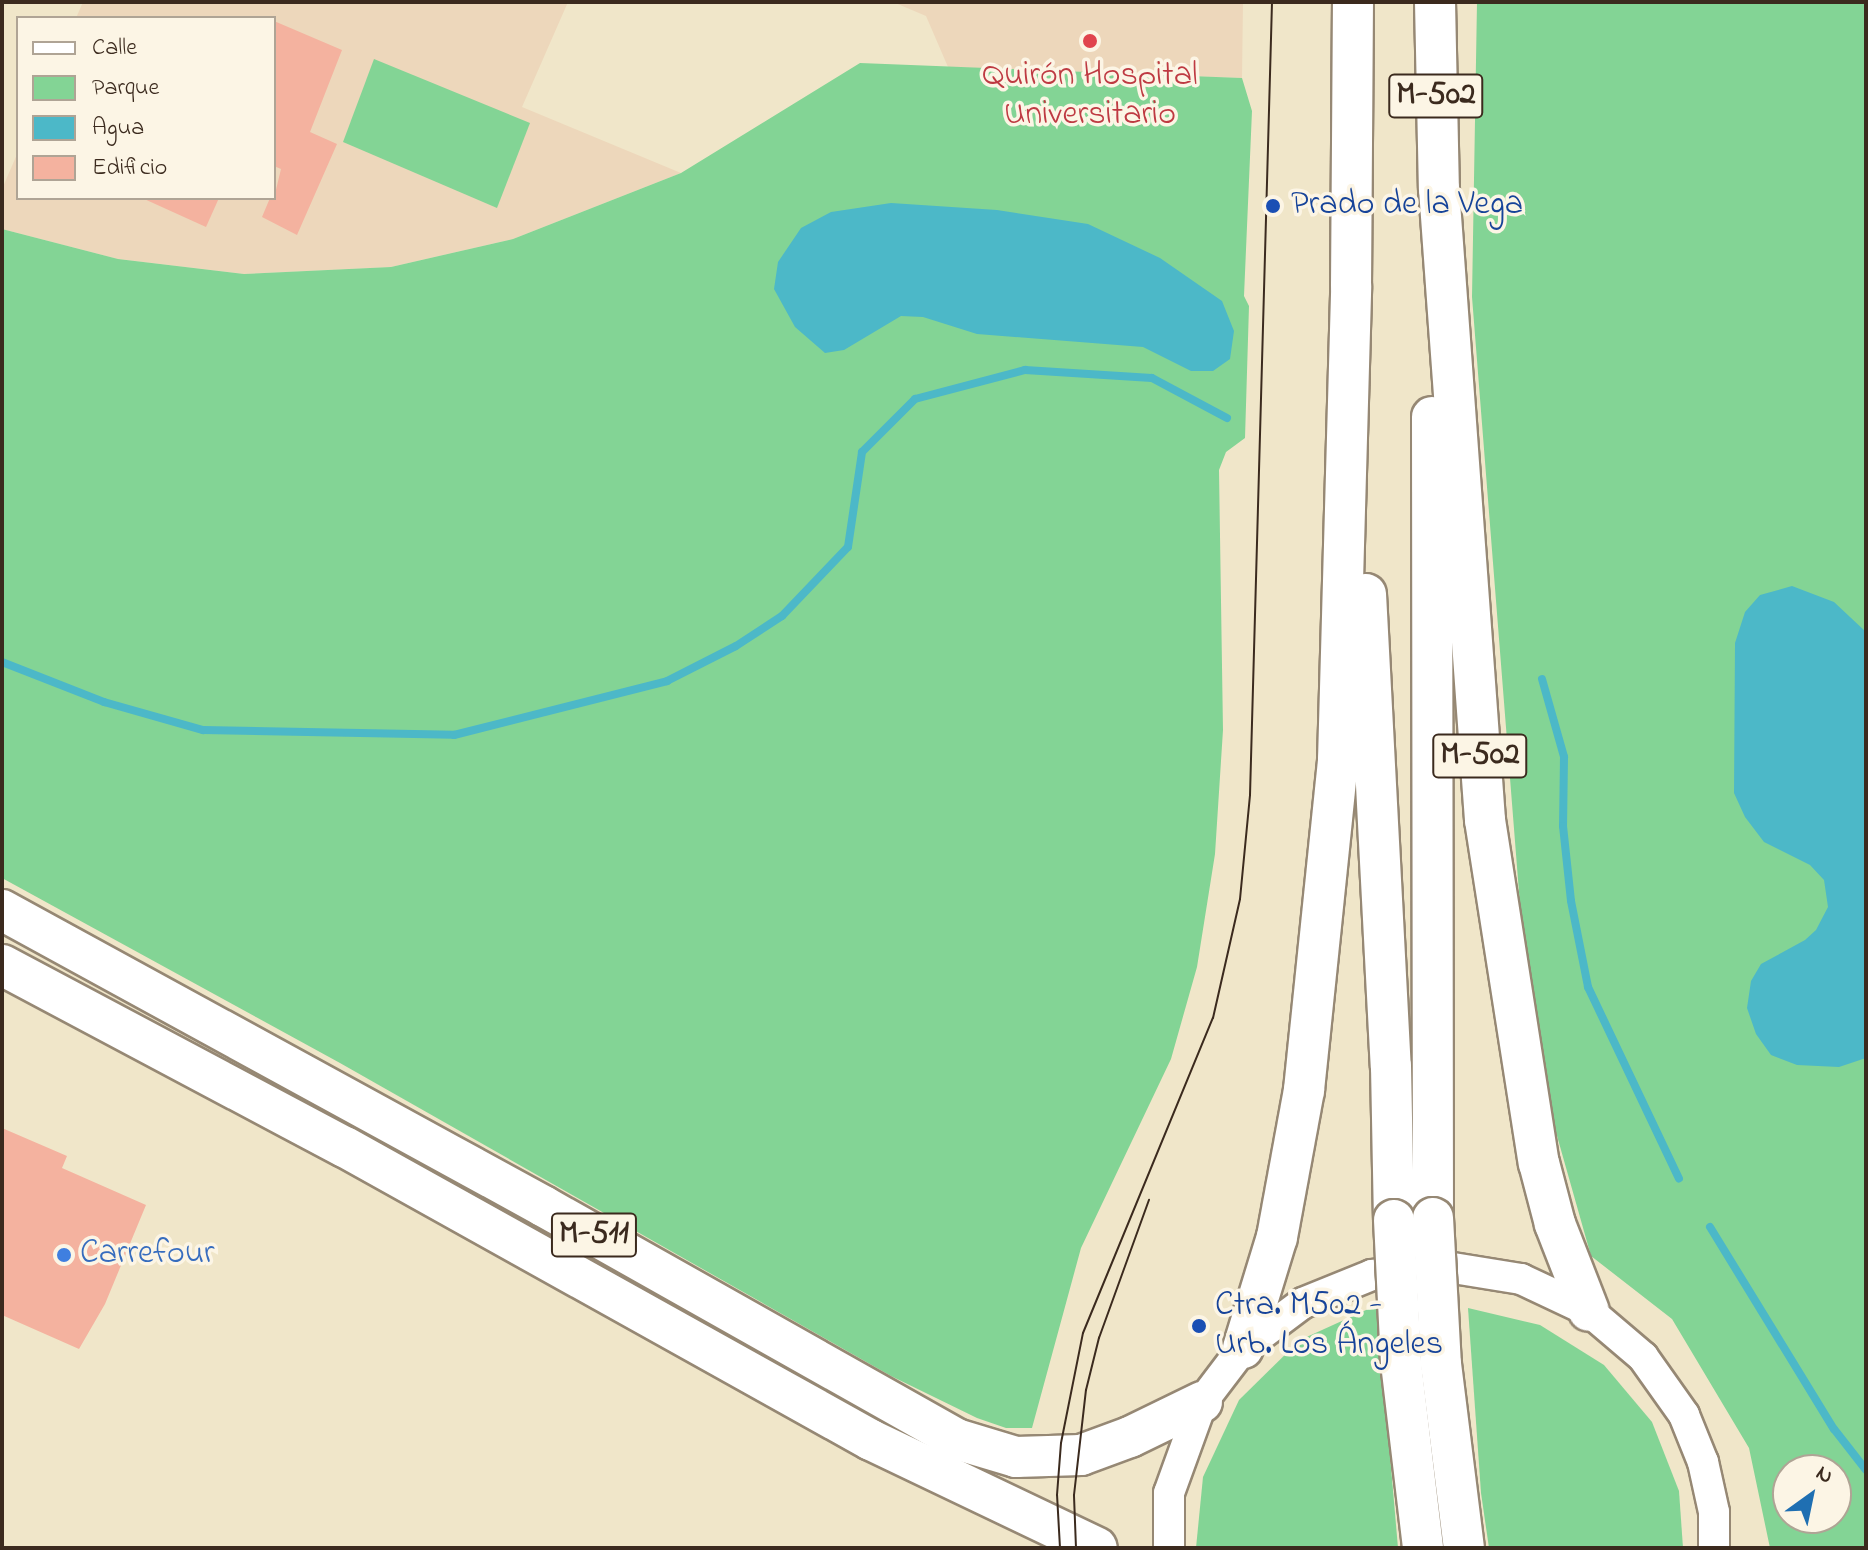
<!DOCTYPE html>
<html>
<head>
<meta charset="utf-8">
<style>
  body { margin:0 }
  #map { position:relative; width:1868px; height:1550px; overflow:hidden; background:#f0e6c9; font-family:"Indie Flower",sans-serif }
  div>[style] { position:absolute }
  .built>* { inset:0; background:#edd7bb }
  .green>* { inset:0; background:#83d495 }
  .water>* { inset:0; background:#4cb8c8 }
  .stream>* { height:8px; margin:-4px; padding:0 4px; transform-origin:4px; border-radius:4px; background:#4cb8c8 }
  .building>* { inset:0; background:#f4b29f }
  .roads { filter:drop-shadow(2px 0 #968874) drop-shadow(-2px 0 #968874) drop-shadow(0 2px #968874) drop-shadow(0 -2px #968874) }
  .tertiary>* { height:30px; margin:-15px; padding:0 15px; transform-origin:15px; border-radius:15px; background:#fff }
  .trunk>* { height:40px; margin:-20px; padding:0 20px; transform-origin:20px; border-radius:20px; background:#fff }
  .tram>* { height:2px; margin:-1px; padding:0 1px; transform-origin:1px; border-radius:1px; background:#3b2a1e }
  .bridges { filter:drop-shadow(2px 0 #968874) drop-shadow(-2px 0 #968874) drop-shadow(0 2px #968874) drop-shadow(0 -2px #968874) }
  .trunk-bridge>* { height:40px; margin:-20px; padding:0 20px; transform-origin:20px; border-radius:20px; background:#fff }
  .dots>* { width:22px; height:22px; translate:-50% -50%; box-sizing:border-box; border:4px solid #fcf5e5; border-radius:50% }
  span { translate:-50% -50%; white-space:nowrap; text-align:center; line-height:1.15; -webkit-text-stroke:7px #fcf5e5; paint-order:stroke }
  .shield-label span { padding:2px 6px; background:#fcf5e5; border:2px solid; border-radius:6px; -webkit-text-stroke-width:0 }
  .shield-label { font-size:32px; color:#3b2a1e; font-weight:700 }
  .health-label { font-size:34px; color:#be3a42 }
  .transit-label { font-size:34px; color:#164399 }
  .left { translate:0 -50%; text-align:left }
  .shop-label { font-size:34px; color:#366cbe }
  .frame { position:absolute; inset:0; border:4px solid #3b2a1e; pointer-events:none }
  .legend { position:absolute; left:16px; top:16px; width:260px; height:184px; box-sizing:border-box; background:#fcf5e5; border:2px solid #afa495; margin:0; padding:10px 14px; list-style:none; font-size:24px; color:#3b2a1e }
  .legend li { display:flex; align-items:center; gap:16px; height:40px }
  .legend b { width:40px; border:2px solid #afa495 }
  .north { position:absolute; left:1772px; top:1454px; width:80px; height:80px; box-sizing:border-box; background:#fcf5e5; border:2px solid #afa495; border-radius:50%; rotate:33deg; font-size:22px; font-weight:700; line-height:32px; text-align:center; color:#3b2a1e }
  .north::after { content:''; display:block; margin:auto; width:28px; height:36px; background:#1f6fb2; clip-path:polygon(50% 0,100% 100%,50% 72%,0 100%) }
</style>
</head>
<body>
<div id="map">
  <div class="built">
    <i style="clip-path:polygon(83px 2px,568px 2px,522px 107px,681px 173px,513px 239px,391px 267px,244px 274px,118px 259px,2px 229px,2px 189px,18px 152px,18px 198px,274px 198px,274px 18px,76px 18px)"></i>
    <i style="clip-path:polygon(893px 2px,1243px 2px,1242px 78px,948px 67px,926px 16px)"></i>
  </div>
  <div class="green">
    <i style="clip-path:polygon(evenodd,1477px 2px,1866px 2px,1866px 1548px,1770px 1548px,1749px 1448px,1672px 1319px,1591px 1256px,1531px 1044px,1472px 297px,1477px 2px,1788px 1470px,1836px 1470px,1836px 1518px,1788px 1518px,1788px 1470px)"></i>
    <i style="clip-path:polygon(374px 59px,530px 123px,497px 208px,343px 142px)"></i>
    <i style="clip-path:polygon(860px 63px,1242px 78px,1252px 111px,1244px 296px,1249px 306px,1245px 438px,1226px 452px,1219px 470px,1223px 730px,1215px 854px,1197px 967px,1171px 1059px,1081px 1248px,1032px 1428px,1006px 1428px,977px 1418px,891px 1376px,340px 1063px,2px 878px,2px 229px,118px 259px,244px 274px,391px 267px,513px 239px,681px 173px)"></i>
    <i style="clip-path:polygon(1377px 1305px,1398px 1548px,1196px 1548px,1203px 1477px,1239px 1400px,1300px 1340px)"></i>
    <i style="clip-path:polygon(1468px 1308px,1540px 1325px,1604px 1365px,1652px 1422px,1679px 1491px,1683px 1548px,1489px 1548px,1481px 1493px)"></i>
  </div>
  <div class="water">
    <i style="clip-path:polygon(891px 203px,997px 210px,1088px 224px,1160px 258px,1222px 301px,1234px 331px,1230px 359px,1213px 371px,1191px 371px,1143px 347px,977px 334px,923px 317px,901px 316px,844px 350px,825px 353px,795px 327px,774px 289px,778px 262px,801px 228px,831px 212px)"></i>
    <i style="clip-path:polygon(1792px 586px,1834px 602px,1866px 632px,1866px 1058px,1839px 1067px,1797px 1065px,1771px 1055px,1756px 1034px,1747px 1008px,1751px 981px,1761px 964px,1805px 940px,1816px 930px,1828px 907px,1824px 880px,1810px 865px,1764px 842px,1745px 817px,1734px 793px,1735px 643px,1745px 612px,1760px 595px)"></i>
  </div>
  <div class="stream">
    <i style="left:2px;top:662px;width:110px;rotate:21.4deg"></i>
    <i style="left:104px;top:702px;width:103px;rotate:15.8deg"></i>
    <i style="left:203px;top:730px;width:251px;rotate:1.1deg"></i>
    <i style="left:454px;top:735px;width:220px;rotate:-14.2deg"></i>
    <i style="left:667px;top:681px;width:77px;rotate:-26.9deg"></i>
    <i style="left:736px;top:646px;width:55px;rotate:-33.1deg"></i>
    <i style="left:782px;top:616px;width:95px;rotate:-46.3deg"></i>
    <i style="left:848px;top:547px;width:96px;rotate:-81.6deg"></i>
    <i style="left:862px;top:452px;width:75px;rotate:-45deg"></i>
    <i style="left:915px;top:399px;width:114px;rotate:-14.8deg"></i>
    <i style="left:1025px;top:370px;width:127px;rotate:3.6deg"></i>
    <i style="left:1152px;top:378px;width:85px;rotate:28.1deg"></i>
    <i style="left:1542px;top:679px;width:81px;rotate:74.2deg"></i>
    <i style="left:1564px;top:757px;width:69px;rotate:90.8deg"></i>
    <i style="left:1563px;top:826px;width:75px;rotate:83.9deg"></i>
    <i style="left:1571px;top:901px;width:88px;rotate:78.8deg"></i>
    <i style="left:1588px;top:987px;width:212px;rotate:64.6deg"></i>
    <i style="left:1710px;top:1227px;width:237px;rotate:58.5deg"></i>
    <i style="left:1834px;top:1429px;width:52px;rotate:52deg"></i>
  </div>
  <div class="building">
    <i style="clip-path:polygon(274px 21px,342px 50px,310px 132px,337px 144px,297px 235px,262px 217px,270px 198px,274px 198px,281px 169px,274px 166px)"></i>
    <i style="clip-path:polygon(142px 198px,219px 198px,206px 227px)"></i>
    <i style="clip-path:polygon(2px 1128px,67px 1156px,62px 1168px,146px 1205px,105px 1304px,79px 1349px,2px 1315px)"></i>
  </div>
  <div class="roads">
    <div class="tertiary">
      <i style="left:1169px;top:1548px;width:55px;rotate:-90deg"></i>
      <i style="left:1169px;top:1493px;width:97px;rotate:-70.1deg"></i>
      <i style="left:1202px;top:1402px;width:68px;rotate:-52.8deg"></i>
      <i style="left:1243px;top:1348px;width:75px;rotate:-36.9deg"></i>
      <i style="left:1303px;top:1303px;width:74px;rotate:-22.1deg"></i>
      <i style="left:1372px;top:1275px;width:75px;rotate:-6.1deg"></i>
      <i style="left:1447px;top:1267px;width:75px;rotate:9.2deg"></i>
      <i style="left:1521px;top:1279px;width:75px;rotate:25.2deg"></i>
      <i style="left:1589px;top:1311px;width:71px;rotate:40.4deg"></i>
      <i style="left:1643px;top:1357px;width:71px;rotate:54.7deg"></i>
      <i style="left:1684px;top:1415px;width:51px;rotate:68deg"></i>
      <i style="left:1703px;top:1462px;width:51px;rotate:77.6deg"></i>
      <i style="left:1714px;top:1512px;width:36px;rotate:90deg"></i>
    </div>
    <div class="trunk">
      <i style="left:1435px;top:2px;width:187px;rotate:88.8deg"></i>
      <i style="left:1439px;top:189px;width:633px;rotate:85.83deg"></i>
      <i style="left:1485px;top:820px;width:347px;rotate:81.1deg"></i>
      <i style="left:1539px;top:1163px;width:63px;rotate:75.3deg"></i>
      <i style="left:1555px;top:1224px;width:93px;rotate:68.7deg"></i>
      <i style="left:1432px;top:417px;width:801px;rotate:89.93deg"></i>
      <i style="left:1366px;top:594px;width:473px;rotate:87deg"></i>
      <i style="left:1391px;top:1066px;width:154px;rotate:88.9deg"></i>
      <i style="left:2px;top:910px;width:617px;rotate:28.68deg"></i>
      <i style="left:543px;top:1206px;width:474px;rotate:29.4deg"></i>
      <i style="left:956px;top:1439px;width:63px;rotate:16.7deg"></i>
      <i style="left:1016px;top:1457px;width:65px;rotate:-1.8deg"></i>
      <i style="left:1081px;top:1455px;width:52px;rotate:-20.2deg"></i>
      <i style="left:1130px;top:1437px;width:80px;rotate:-25.9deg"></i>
      <i style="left:2px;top:965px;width:388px;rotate:28deg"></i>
      <i style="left:345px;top:1147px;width:602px;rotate:29.12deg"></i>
      <i style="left:871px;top:1440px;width:250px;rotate:25.5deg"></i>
      <i style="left:1243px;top:1348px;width:116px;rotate:-73deg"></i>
      <i style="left:1277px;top:1237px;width:149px;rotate:-79.6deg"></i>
      <i style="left:1304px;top:1090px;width:332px;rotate:-84.1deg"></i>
      <i style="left:1338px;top:760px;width:474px;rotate:-88.4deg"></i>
      <i style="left:1351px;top:286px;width:284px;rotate:-89.6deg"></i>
    </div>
  </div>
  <div class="tram">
    <i style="left:1060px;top:1548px;width:53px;rotate:-93.2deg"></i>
    <i style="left:1057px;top:1495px;width:52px;rotate:-85.6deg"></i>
    <i style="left:1061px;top:1443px;width:112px;rotate:-78.7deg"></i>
    <i style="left:1083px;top:1333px;width:341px;rotate:-67.6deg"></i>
    <i style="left:1213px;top:1018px;width:122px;rotate:-77.2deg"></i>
    <i style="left:1240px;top:899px;width:104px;rotate:-84.5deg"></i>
    <i style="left:1250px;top:795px;width:793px;rotate:-88.41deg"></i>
    <i style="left:1076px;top:1548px;width:53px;rotate:-92.2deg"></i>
    <i style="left:1074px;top:1495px;width:106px;rotate:-83.5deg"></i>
    <i style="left:1086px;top:1390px;width:54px;rotate:-76deg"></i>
    <i style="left:1099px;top:1338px;width:147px;rotate:-70.1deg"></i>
  </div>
  <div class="bridges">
    <div class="trunk-bridge">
      <i style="left:1433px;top:1218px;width:146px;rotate:86.9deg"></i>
      <i style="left:1441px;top:1364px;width:185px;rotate:82.9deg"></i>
      <i style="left:1394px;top:1220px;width:143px;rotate:87.2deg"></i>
      <i style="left:1401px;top:1363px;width:186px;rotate:83.2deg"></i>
    </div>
  </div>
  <div class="dots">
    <i style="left:1090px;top:41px;background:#e0444e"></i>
    <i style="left:1273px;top:206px;background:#1a4fb4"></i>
    <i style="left:64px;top:1255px;background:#3f7fe0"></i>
    <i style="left:1199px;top:1326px;background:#1a4fb4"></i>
  </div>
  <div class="shield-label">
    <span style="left:1436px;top:96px">M-502</span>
    <span style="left:1480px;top:756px">M-502</span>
    <span style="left:594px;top:1235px">M-511</span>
  </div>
  <div class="health-label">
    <span style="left:1090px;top:96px">Quirón Hospital<br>Universitario</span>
  </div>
  <div class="transit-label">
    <span class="left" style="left:1291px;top:206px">Prado de la Vega</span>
    <span class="left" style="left:1215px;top:1326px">Ctra. M502 -<br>Urb. Los Ángeles</span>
  </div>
  <div class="shop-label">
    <span class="left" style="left:80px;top:1255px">Carrefour</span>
  </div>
  <div class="frame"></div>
  <ul class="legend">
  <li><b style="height:10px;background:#fff"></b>Calle</li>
  <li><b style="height:22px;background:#83d495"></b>Parque</li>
  <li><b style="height:22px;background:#4cb8c8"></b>Agua</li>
  <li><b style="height:22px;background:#f4b29f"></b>Edificio</li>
  </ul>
  <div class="north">N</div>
</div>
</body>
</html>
